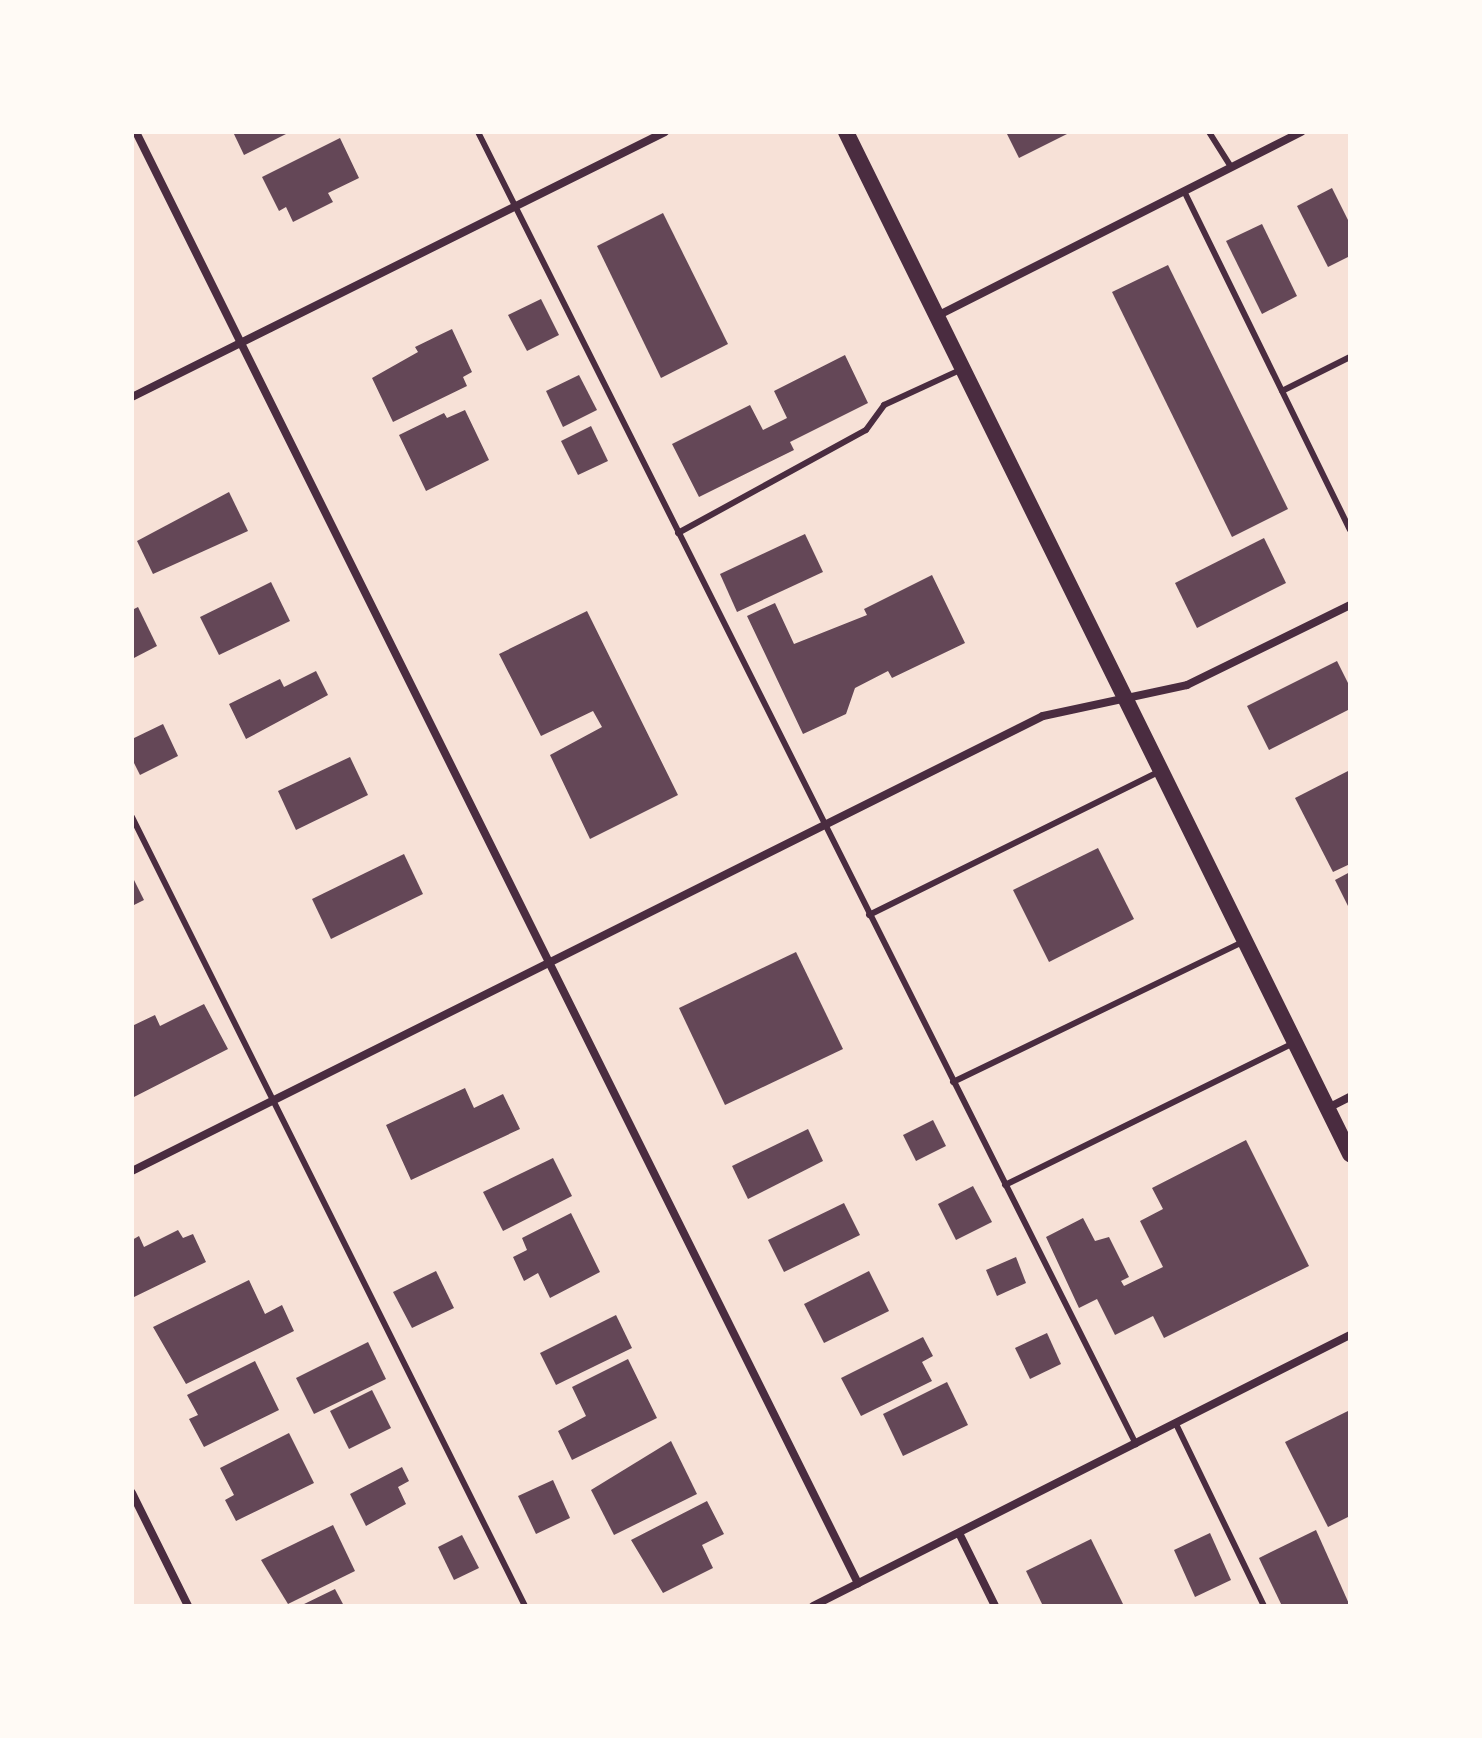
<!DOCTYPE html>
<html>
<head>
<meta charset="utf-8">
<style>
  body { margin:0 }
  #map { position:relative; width:1482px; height:1738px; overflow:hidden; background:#f7e1d7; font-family:"PT Sans",sans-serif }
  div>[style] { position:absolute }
  .building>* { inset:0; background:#644757 }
  .service>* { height:6px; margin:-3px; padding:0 3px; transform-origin:3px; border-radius:3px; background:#4a2c40 }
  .minor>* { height:8px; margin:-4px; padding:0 4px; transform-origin:4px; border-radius:4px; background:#4a2c40 }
  .secondary>* { height:16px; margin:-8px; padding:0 8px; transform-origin:8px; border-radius:8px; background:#4a2c40 }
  span { translate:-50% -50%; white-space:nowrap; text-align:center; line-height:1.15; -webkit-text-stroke:7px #fffaf5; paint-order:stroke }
  .frame { position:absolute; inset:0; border:134px solid #fffaf5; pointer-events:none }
</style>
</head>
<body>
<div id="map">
  <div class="building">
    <i style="clip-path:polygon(233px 132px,290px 132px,244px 155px)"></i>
    <i style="clip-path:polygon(1006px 132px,1071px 132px,1019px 158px)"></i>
    <i style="clip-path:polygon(340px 138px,359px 178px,328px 193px,333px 202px,293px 222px,286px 207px,279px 211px,262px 177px)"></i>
    <i style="clip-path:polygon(1332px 188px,1350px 224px,1350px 256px,1328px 267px,1297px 206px)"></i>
    <i style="clip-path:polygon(663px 213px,728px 344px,661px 378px,597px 246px)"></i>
    <i style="clip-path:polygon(1262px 224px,1297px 296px,1262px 314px,1226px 241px)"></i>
    <i style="clip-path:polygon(1168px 265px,1288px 509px,1232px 537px,1112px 292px)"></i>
    <i style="clip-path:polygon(541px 299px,559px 335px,527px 351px,508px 315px)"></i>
    <i style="clip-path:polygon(452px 329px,472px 372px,463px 377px,467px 386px,393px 422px,372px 378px,418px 352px,415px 347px)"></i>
    <i style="clip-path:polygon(845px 355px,868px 403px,790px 442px,794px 450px,699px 497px,672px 444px,750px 405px,763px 430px,787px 418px,774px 391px)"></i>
    <i style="clip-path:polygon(579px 375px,597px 410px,563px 427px,546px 391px)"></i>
    <i style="clip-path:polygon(465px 410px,489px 460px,426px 491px,399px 435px,444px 413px,447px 418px)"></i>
    <i style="clip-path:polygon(591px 426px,608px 461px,578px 475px,561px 441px)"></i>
    <i style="clip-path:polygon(229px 492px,248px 531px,153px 574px,137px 541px)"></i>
    <i style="clip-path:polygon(805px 534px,823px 572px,737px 612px,720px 574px)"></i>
    <i style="clip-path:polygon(1264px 538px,1286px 583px,1197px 628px,1175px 583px)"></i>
    <i style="clip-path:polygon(932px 575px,965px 643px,892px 678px,888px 671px,855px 688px,846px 714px,803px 734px,747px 616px,775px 603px,794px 644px,867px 615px,864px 609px)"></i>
    <i style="clip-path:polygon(271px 582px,290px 621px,219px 655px,200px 617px)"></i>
    <i style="clip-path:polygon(138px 607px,157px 646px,132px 659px,132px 610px)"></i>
    <i style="clip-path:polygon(587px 611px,678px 795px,590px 839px,550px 755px,602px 727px,593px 711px,541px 736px,499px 654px)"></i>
    <i style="clip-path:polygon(1337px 661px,1350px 687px,1350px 709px,1269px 750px,1247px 706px)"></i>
    <i style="clip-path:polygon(316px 671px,328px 695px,246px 739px,229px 704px,280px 679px,284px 687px)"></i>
    <i style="clip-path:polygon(163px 724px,178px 756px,140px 775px,132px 759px,132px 739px)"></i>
    <i style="clip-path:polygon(350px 757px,368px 795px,296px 830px,278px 791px)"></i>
    <i style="clip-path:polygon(1350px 770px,1350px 864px,1333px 872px,1295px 798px)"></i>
    <i style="clip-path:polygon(1098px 848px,1134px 919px,1049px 962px,1013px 890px)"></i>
    <i style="clip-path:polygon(404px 854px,423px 894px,331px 939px,312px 899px)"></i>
    <i style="clip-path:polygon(1350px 872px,1350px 910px,1335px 880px)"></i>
    <i style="clip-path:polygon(132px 876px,144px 900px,132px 906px)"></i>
    <i style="clip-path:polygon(796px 952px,843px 1049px,725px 1105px,679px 1008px)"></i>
    <i style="clip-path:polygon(204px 1004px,228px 1049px,132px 1098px,132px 1026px,155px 1015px,160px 1026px)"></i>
    <i style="clip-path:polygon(465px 1088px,474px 1108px,503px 1094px,520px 1129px,411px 1180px,386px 1125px)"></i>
    <i style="clip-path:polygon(933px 1120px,946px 1146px,916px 1161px,903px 1135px)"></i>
    <i style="clip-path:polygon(808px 1129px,823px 1161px,748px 1199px,732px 1166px)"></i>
    <i style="clip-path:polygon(1246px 1140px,1309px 1266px,1164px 1338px,1153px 1316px,1115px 1335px,1097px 1299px,1079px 1308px,1046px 1237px,1083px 1218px,1095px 1241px,1109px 1237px,1129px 1277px,1121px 1281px,1124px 1286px,1163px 1267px,1140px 1221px,1163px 1209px,1152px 1188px)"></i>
    <i style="clip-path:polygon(553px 1158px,572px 1196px,503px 1231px,483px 1192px)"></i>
    <i style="clip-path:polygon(973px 1186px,992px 1222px,956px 1240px,938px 1204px)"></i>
    <i style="clip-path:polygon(844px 1203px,860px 1235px,784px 1272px,768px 1240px)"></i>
    <i style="clip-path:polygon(571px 1213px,600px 1272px,550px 1298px,538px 1273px,524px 1281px,513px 1257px,527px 1250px,522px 1238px)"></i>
    <i style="clip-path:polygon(178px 1230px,183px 1238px,193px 1234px,206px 1262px,132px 1298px,132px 1240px,139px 1236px,144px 1247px)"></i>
    <i style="clip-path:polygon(1016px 1257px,1026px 1283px,997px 1296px,986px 1270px)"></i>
    <i style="clip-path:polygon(436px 1271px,454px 1308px,412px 1328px,393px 1292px)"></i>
    <i style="clip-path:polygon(869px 1271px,889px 1311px,824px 1343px,804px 1304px)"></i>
    <i style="clip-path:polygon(249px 1280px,265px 1314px,282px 1305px,294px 1331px,186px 1384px,153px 1327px)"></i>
    <i style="clip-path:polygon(616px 1315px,632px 1348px,556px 1385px,540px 1353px)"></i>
    <i style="clip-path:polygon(1047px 1333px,1061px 1364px,1030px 1379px,1015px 1348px)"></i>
    <i style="clip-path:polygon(923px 1337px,933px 1356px,922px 1362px,932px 1381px,861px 1416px,841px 1378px)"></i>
    <i style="clip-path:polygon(368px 1342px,386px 1379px,314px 1414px,296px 1378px)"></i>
    <i style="clip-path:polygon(628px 1359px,657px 1418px,572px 1460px,558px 1431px,586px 1416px,572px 1387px)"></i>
    <i style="clip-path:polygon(255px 1361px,279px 1410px,204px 1447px,189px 1419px,198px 1415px,187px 1395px)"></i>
    <i style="clip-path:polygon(947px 1382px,968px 1425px,903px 1456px,883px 1414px)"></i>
    <i style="clip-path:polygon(372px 1390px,391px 1428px,349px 1449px,330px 1411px)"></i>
    <i style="clip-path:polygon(1350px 1410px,1350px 1516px,1328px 1527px,1285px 1442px)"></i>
    <i style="clip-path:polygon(289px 1433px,314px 1483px,236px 1521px,225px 1500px,234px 1495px,220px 1468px)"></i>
    <i style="clip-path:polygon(671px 1441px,697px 1494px,614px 1535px,591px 1490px)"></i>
    <i style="clip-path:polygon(402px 1467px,409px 1481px,398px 1487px,406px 1504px,366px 1526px,350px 1494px)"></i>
    <i style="clip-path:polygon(553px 1480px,570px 1518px,536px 1534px,518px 1496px)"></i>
    <i style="clip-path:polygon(707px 1501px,724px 1534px,702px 1545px,713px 1568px,663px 1593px,631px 1540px)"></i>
    <i style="clip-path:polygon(333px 1525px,355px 1571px,288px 1604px,261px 1560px)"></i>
    <i style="clip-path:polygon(1316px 1530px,1350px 1606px,1282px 1606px,1259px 1558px)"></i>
    <i style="clip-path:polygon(1210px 1533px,1231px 1580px,1195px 1597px,1174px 1550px)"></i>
    <i style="clip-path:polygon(462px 1535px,479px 1568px,454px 1580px,438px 1547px)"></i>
    <i style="clip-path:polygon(1091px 1539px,1124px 1606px,1043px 1606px,1026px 1571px)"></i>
    <i style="clip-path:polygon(335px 1589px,344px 1606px,300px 1606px)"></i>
  </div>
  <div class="service">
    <i style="left:478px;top:132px;width:1468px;rotate:63.37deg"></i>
    <i style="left:1209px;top:132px;width:41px;rotate:57.8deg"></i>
    <i style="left:1184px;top:191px;width:377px;rotate:63.9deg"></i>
    <i style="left:1282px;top:391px;width:76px;rotate:-26.6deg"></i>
    <i style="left:678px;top:533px;width:214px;rotate:-28.7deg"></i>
    <i style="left:866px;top:430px;width:31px;rotate:-54deg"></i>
    <i style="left:884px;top:405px;width:84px;rotate:-24.7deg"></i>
    <i style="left:132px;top:817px;width:881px;rotate:63.52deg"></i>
    <i style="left:869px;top:915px;width:325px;rotate:-26.3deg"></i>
    <i style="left:953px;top:1082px;width:322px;rotate:-25.8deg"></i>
    <i style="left:1005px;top:1185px;width:322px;rotate:-26.2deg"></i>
    <i style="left:1176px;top:1424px;width:202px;rotate:64.2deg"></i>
  </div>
  <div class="minor">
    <i style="left:136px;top:132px;width:1621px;rotate:63.55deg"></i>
    <i style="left:937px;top:316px;width:408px;rotate:-26.8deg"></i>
    <i style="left:132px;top:397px;width:595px;rotate:-26.44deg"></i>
    <i style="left:1328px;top:1108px;width:25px;rotate:-27deg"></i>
    <i style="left:132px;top:1171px;width:1018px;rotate:-26.54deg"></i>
    <i style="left:1043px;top:716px;width:147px;rotate:-12.1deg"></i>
    <i style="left:1187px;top:685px;width:182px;rotate:-26.1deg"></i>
    <i style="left:132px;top:1493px;width:126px;rotate:63.6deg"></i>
    <i style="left:959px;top:1533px;width:81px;rotate:63.7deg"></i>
    <i style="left:813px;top:1606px;width:602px;rotate:-26.78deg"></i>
  </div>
  <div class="secondary">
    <i style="left:846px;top:132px;width:1140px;rotate:63.75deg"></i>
  </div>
  <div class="frame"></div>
</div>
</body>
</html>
